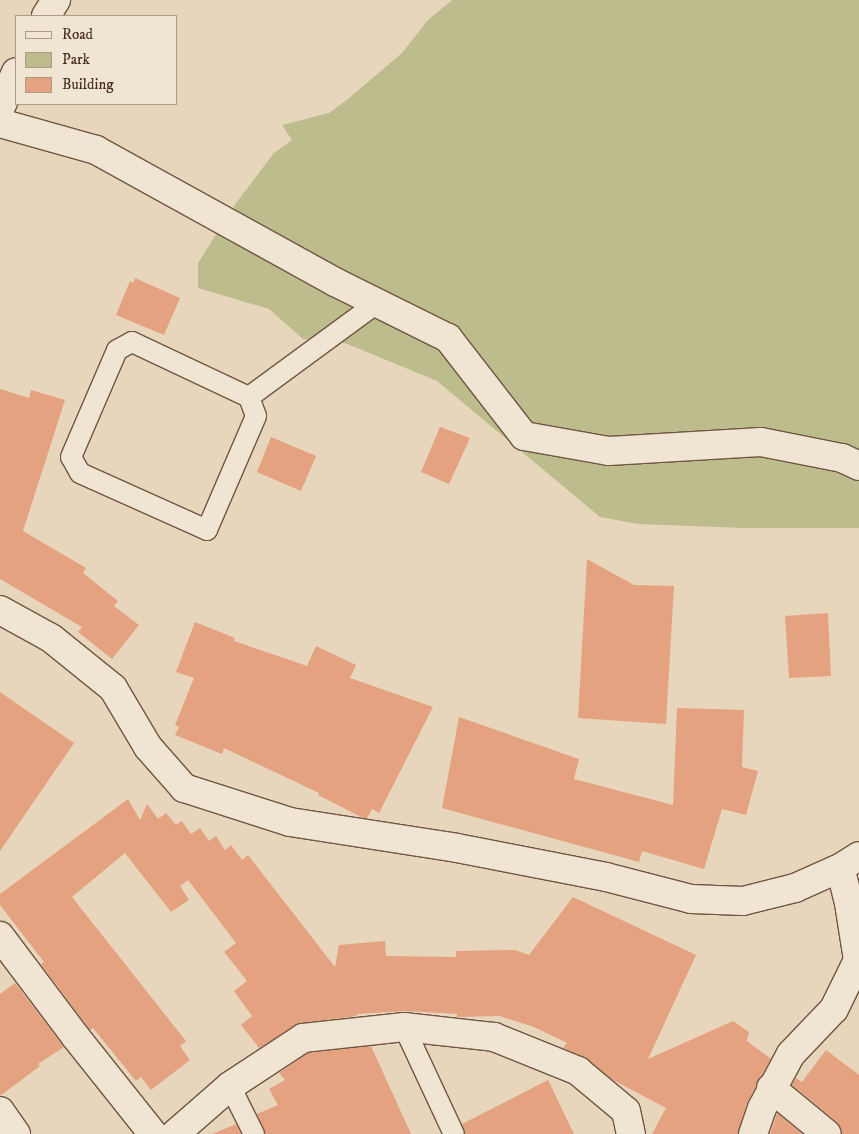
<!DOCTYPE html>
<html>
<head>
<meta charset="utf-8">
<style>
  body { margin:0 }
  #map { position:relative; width:859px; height:1134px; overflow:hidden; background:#e8d6bc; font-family:"IM FELL DW Pica",serif }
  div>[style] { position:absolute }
  .green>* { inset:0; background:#bdbc8c }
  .building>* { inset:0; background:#e4a280 }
  .roads { filter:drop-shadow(1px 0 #705541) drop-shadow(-1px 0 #705541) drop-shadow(0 1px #705541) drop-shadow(0 -1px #705541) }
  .service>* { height:20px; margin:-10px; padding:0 10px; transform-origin:10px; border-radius:10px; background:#f0e4d3 }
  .minor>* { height:28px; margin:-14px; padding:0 14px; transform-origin:14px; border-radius:14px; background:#f0e4d3 }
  span { translate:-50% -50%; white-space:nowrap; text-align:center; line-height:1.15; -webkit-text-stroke:4px #f0e4d3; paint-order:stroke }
  .legend { position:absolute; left:15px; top:15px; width:162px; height:90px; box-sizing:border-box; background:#f0e4d3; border:1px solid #ad9a88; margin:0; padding:6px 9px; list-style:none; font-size:15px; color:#482a18 }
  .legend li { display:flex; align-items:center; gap:10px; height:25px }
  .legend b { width:25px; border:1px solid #ad9a88 }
</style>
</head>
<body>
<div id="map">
  <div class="green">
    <i style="clip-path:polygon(452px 0,859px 0,859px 528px,743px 528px,638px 524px,600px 517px,437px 381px,345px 343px,303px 339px,269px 309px,198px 288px,198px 263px,236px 203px,274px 153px,292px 140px,282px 125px,329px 113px,348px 99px,402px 53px,428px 20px)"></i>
  </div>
  <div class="building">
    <i style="clip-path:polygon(135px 278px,180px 298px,164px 335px,116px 315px,130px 281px,133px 283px)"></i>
    <i style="clip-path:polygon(0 389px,29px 398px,31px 390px,65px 400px,23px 531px,86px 568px,83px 573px,118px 601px,114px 606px,139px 625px,112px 659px,78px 632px,82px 627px,0 579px)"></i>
    <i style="clip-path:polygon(440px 427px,470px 438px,449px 484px,421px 472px)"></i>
    <i style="clip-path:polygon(271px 437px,316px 456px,301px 491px,257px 472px)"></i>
    <i style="clip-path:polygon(587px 559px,634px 585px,674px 586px,666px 724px,578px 718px)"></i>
    <i style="clip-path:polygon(828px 613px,831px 676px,789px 678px,785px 616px)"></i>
    <i style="clip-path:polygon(195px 622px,235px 638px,234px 641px,307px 666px,316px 646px,356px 665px,350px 678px,433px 707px,379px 813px,372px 809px,367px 818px,363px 818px,318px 795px,319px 793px,224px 748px,222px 754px,175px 735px,179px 727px,175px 725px,194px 678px,176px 672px)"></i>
    <i style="clip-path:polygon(0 692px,74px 743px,0 851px)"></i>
    <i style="clip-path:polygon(677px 708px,744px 710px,742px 767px,758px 771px,746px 815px,722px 809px,704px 869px,642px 851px,639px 862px,442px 808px,459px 717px,579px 759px,574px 779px,673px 805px)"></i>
    <i style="clip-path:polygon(128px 799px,140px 820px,147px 804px,158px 819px,166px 813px,176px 825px,182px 821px,191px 834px,200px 828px,209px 841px,216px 836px,225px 850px,231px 845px,242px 860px,248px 855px,335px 967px,339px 945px,385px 941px,386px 956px,456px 957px,456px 951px,515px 950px,529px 955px,573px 897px,696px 955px,648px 1059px,733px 1021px,749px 1032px,747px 1041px,771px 1059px,747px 1103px,738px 1134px,652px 1134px,666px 1108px,613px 1080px,584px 1057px,563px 1048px,567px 1043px,534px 1027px,499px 1016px,457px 1017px,457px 1014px,406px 1011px,356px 1014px,357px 1016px,301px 1023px,259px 1048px,241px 1025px,252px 1016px,234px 991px,247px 981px,224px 952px,236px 943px,188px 880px,180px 886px,189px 900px,171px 912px,125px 853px,72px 897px,186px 1041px,180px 1046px,190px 1060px,151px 1090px,141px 1077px,136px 1081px,93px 1028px,90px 1030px,41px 964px,44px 962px,0 905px,0 894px)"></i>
    <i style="clip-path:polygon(15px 983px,64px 1047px,38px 1064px,40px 1066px,0 1096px,0 994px)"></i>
    <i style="clip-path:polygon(371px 1046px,411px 1134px,266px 1134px,257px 1114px,278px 1105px,269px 1089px,285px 1080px,279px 1073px,308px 1053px)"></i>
    <i style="clip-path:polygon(826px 1050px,859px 1075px,859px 1134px,842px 1134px,837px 1122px,792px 1085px,796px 1078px,802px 1082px)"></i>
    <i style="clip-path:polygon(548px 1080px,574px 1134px,466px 1134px,462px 1124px)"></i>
    <i style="clip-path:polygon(777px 1113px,802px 1134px,770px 1134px)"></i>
    <i style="clip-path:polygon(236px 1124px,241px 1134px,212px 1134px)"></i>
  </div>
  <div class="roads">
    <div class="service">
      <i style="left:132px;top:342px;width:129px;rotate:25.2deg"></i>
      <i style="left:249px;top:397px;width:20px;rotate:70deg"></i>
      <i style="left:256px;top:416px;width:124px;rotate:113.3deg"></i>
      <i style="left:207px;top:530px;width:139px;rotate:-155.8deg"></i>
      <i style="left:80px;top:473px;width:18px;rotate:-119deg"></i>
      <i style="left:71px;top:457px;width:116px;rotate:-66.7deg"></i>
      <i style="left:117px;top:350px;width:17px;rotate:-28deg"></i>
      <i style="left:249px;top:397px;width:159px;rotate:-36.3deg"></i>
      <i style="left:404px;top:1027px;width:118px;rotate:65deg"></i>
      <i style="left:230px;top:1086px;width:54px;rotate:63.4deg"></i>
    </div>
    <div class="minor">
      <i style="left:46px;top:16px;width:19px;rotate:-58deg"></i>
      <i style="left:0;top:109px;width:40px;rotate:-66.6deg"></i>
      <i style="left:0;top:123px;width:100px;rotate:15.7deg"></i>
      <i style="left:96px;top:150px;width:273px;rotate:28.9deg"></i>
      <i style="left:335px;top:282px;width:126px;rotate:26.4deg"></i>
      <i style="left:448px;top:338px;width:124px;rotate:52.2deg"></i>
      <i style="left:524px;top:436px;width:86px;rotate:10deg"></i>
      <i style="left:609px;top:451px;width:152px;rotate:-3.4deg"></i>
      <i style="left:761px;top:442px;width:83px;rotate:11.2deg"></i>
      <i style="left:842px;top:458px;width:19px;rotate:25deg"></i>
      <i style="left:0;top:610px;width:58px;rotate:28.8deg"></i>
      <i style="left:51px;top:638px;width:80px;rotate:38.9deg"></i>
      <i style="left:113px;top:688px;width:69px;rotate:59.3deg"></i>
      <i style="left:148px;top:747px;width:55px;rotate:48.7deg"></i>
      <i style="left:184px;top:788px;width:111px;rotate:17.8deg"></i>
      <i style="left:290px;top:822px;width:169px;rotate:8.8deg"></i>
      <i style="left:457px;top:848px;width:152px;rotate:11deg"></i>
      <i style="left:606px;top:877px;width:88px;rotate:14.5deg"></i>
      <i style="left:691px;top:899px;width:52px;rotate:2.2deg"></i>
      <i style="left:743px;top:901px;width:54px;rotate:-14deg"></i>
      <i style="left:795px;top:888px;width:49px;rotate:-24deg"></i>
      <i style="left:840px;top:868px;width:22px;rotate:-32deg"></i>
      <i style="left:0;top:936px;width:125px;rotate:53.1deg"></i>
      <i style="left:75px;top:1036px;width:125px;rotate:51.5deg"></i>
      <i style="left:771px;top:1088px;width:72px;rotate:39.4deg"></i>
      <i style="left:0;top:1111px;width:28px;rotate:55deg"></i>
      <i style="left:175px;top:1134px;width:73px;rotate:-41.1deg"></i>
      <i style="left:230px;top:1086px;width:87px;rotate:-33.3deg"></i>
      <i style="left:303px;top:1038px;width:102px;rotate:-6.2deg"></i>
      <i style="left:404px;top:1027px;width:91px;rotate:6.3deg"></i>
      <i style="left:494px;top:1037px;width:91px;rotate:22deg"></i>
      <i style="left:578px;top:1071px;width:62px;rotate:39.8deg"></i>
      <i style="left:626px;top:1111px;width:24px;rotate:78deg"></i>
      <i style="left:753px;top:1134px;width:28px;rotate:-71deg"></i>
      <i style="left:762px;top:1108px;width:61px;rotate:-61.8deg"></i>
      <i style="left:791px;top:1054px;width:62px;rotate:-46.3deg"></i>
      <i style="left:834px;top:1009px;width:55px;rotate:-63.9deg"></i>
      <i style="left:858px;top:960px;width:58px;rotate:-99deg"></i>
      <i style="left:849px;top:903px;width:36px;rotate:-104deg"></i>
    </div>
  </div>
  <ul class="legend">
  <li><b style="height:6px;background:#f0e4d3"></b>Road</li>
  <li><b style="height:14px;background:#bdbc8c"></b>Park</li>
  <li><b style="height:14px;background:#e4a280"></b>Building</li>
  </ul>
</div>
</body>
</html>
